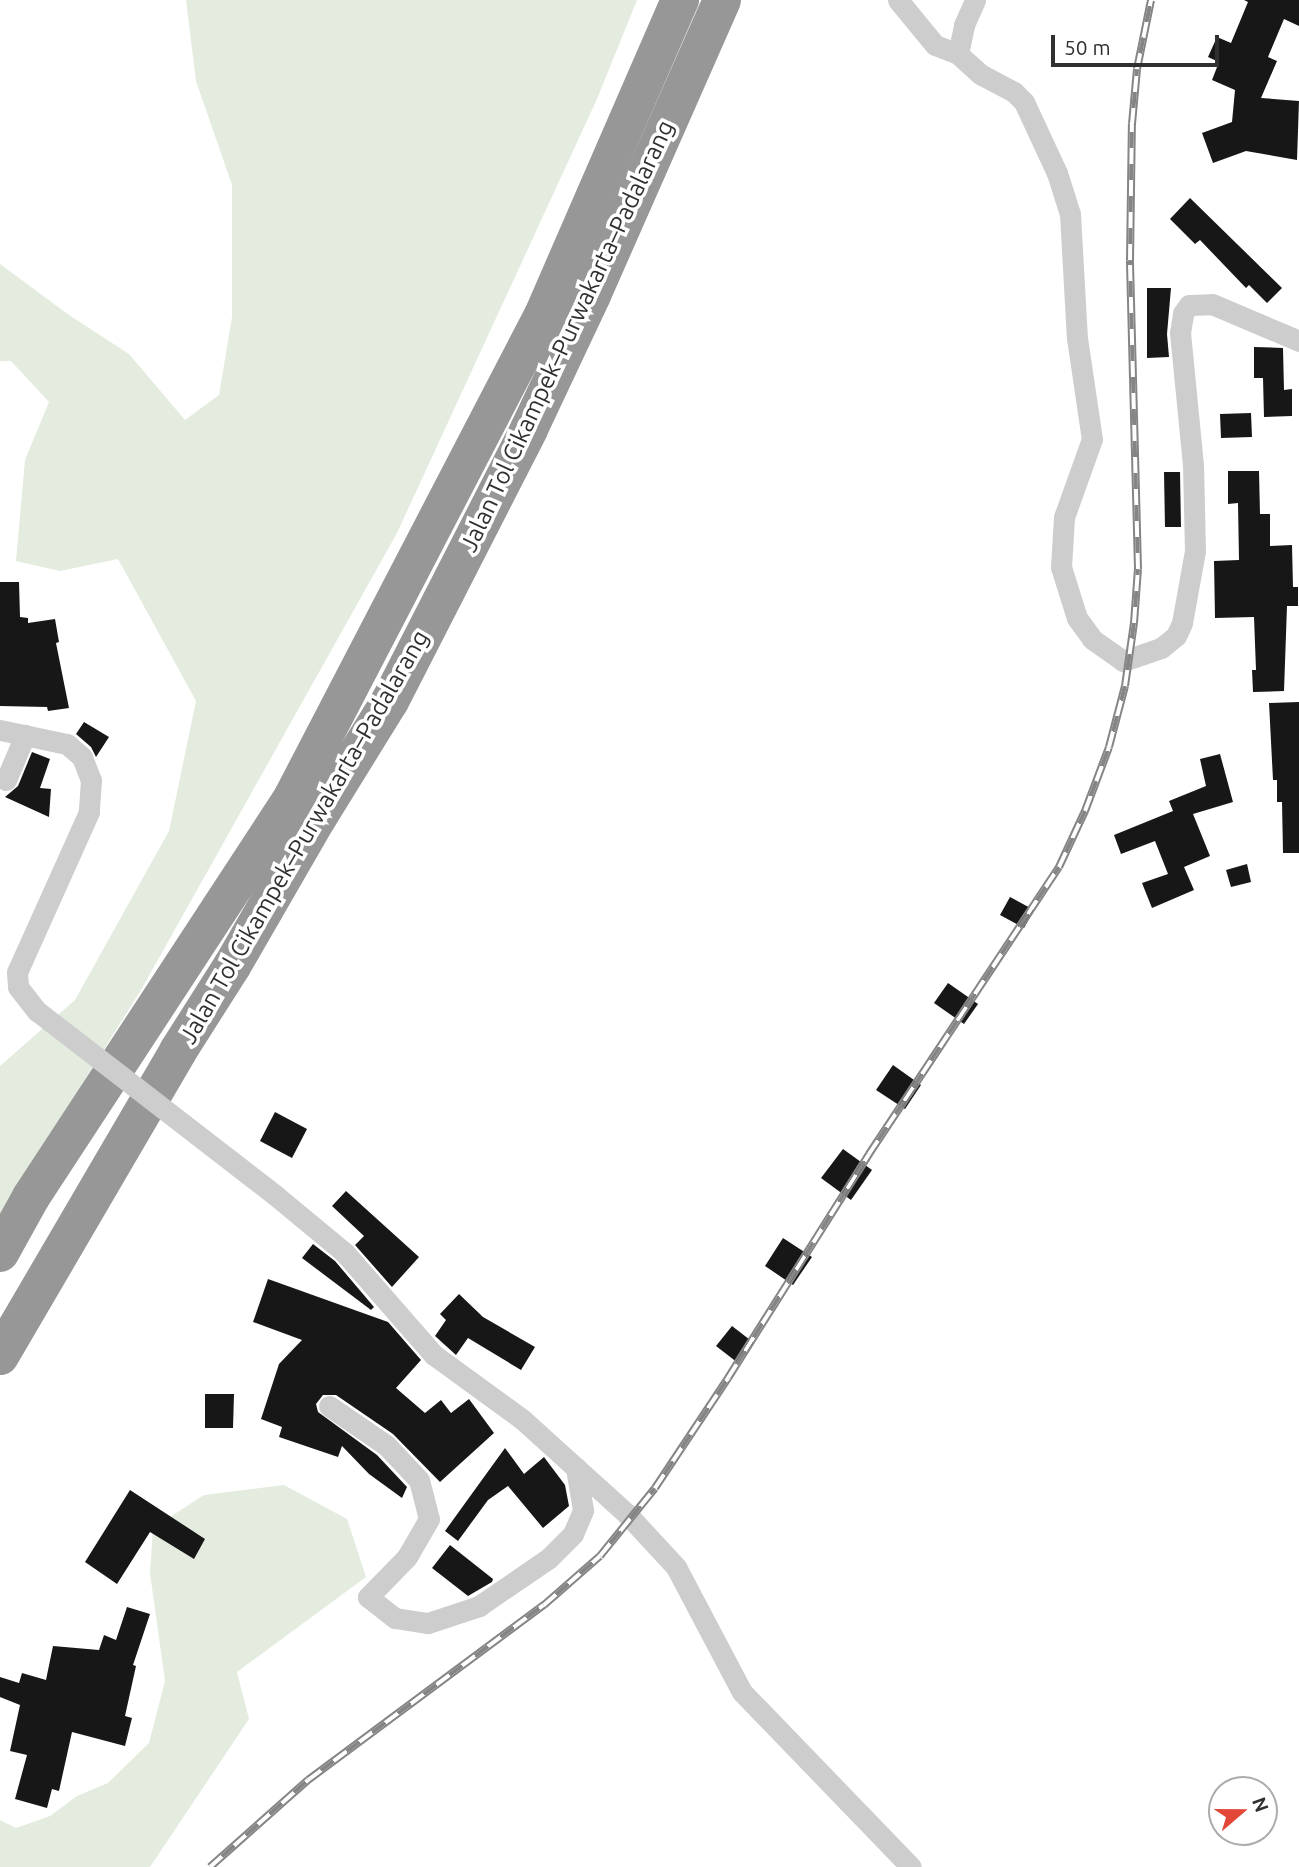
<!DOCTYPE html>
<html>
<head>
<meta charset="utf-8">
<style>
  body { margin:0 }
  #map { position:relative; width:1299px; height:1867px; overflow:hidden; background:#fff; font-family:Ubuntu,sans-serif }
  div>[style] { position:absolute }
  .green>* { inset:0; background:#e3ecde }
  .building>* { inset:0; background:#171717 }
  .street>* { height:21px; margin:-10.5px; padding:0 10.5px; transform-origin:10.5px; border-radius:10.5px; background:#cdcdcd }
  .highway>* { height:38px; margin:-19px; padding:0 19px; transform-origin:19px; border-radius:19px; background:#979797 }
  .rail>* { height:8px; margin-top:-4px; transform-origin:0; background:repeating-linear-gradient(90deg,#fff 0 16px,#858585 0 32px); box-sizing:border-box; border-block:2px solid #858585 }
  .street-bridge>* { height:21px; margin:-10.5px; padding:0 10.5px; transform-origin:10.5px; border-radius:10.5px; background:#cdcdcd }
  span { translate:-50% -50%; white-space:nowrap; text-align:center; line-height:1.15; -webkit-text-stroke:7px #fff; paint-order:stroke }
  .street-label { font-size:24px; color:#303030 }
  .north { position:absolute; left:1208px; top:1776px; width:70px; height:70px; box-sizing:border-box; background:#fff; border:2px solid #acacac; border-radius:50%; rotate:70deg; font-size:19px; font-weight:700; line-height:28px; text-align:center; color:#303030 }
  .north::after { content:''; display:block; margin:auto; width:24px; height:32px; background:#e24737; clip-path:polygon(50% 0,100% 100%,50% 72%,0 100%) }
  .scale { position:absolute; left:1051px; top:35px; width:168px; height:32px; box-sizing:border-box; border:4px solid #303030; border-top:0; padding-left:9px; font-size:21px; line-height:24px; white-space:nowrap; color:#303030; -webkit-text-stroke:5px #fff; paint-order:stroke }
</style>
</head>
<body>
<div id="map">
  <div class="green">
    <i style="clip-path:polygon(186px 0,637px 0,597px 99px,397px 533px,141px 990px,0 1215px,0 1066px,75px 1000px,169px 831px,196px 701px,118px 559px,60px 571px,16px 561px,25px 460px,49px 402px,11px 361px,0 361px,0 264px,69px 315px,129px 354px,185px 420px,219px 395px,232px 317px,232px 185px,196px 81px)"></i>
    <i style="clip-path:polygon(284px 1485px,347px 1519px,366px 1577px,237px 1672px,249px 1719px,150px 1867px,0 1867px,0 1820px,16px 1828px,50px 1816px,77px 1796px,108px 1783px,149px 1743px,165px 1681px,150px 1573px,153px 1528px,204px 1495px)"></i>
  </div>
  <div class="building">
    <i style="clip-path:polygon(1244px 0,1299px 0,1299px 26px,1284px 19px,1268px 57px,1277px 61px,1261px 98px,1299px 101px,1297px 160px,1246px 151px,1213px 163px,1202px 133px,1232px 122px,1235px 90px,1212px 80px,1219px 62px,1208px 57px,1217px 37px,1231px 43px,1248px 2px)"></i>
    <i style="clip-path:polygon(1190px 198px,1282px 288px,1267px 303px,1249px 285px,1246px 288px,1200px 240px,1195px 244px,1170px 219px)"></i>
    <i style="clip-path:polygon(1147px 288px,1171px 288px,1167px 334px,1169px 357px,1147px 358px)"></i>
    <i style="clip-path:polygon(1254px 347px,1283px 348px,1284px 390px,1292px 389px,1292px 416px,1264px 417px,1263px 378px,1254px 378px)"></i>
    <i style="clip-path:polygon(1251px 413px,1252px 437px,1221px 438px,1220px 414px)"></i>
    <i style="clip-path:polygon(1228px 471px,1259px 471px,1260px 514px,1270px 514px,1270px 546px,1292px 545px,1293px 587px,1298px 587px,1298px 606px,1287px 606px,1284px 691px,1253px 692px,1252px 670px,1256px 670px,1254px 617px,1215px 618px,1214px 561px,1239px 560px,1238px 503px,1228px 504px)"></i>
    <i style="clip-path:polygon(1164px 472px,1180px 472px,1181px 527px,1165px 527px)"></i>
    <i style="clip-path:polygon(0 582px,19px 582px,20px 617px,28px 618px,28px 623px,55px 619px,59px 642px,56px 643px,69px 708px,48px 711px,47px 707px,0 706px)"></i>
    <i style="clip-path:polygon(1299px 702px,1299px 853px,1283px 853px,1282px 802px,1277px 802px,1277px 780px,1273px 780px,1269px 703px)"></i>
    <i style="clip-path:polygon(84px 722px,109px 737px,96px 757px,91px 747px,76px 734px)"></i>
    <i style="clip-path:polygon(32px 752px,50px 759px,40px 788px,51px 789px,49px 817px,5px 797px,18px 786px)"></i>
    <i style="clip-path:polygon(1220px 754px,1233px 802px,1193px 814px,1210px 856px,1184px 867px,1194px 890px,1152px 908px,1142px 883px,1168px 874px,1155px 841px,1121px 854px,1114px 835px,1173px 811px,1169px 801px,1206px 786px,1200px 759px)"></i>
    <i style="clip-path:polygon(1247px 864px,1251px 882px,1231px 887px,1226px 870px)"></i>
    <i style="clip-path:polygon(1010px 897px,1034px 910px,1024px 928px,1000px 915px)"></i>
    <i style="clip-path:polygon(948px 983px,978px 1004px,964px 1024px,934px 1003px)"></i>
    <i style="clip-path:polygon(893px 1065px,921px 1085px,905px 1109px,876px 1090px)"></i>
    <i style="clip-path:polygon(275px 1112px,307px 1129px,292px 1158px,260px 1141px)"></i>
    <i style="clip-path:polygon(843px 1149px,872px 1170px,851px 1200px,821px 1178px)"></i>
    <i style="clip-path:polygon(346px 1191px,419px 1257px,392px 1287px,355px 1245px,364px 1236px,332px 1206px)"></i>
    <i style="clip-path:polygon(783px 1238px,812px 1257px,793px 1285px,765px 1266px)"></i>
    <i style="clip-path:polygon(313px 1244px,335px 1261px,374px 1307px,371px 1310px,302px 1258px)"></i>
    <i style="clip-path:polygon(268px 1279px,388px 1322px,421px 1360px,396px 1388px,425px 1413px,441px 1400px,451px 1413px,469px 1399px,494px 1433px,440px 1482px,393px 1434px,336px 1395px,323px 1395px,316px 1404px,318px 1412px,377px 1455px,407px 1487px,402px 1498px,369px 1474px,342px 1446px,338px 1457px,279px 1437px,282px 1427px,261px 1419px,279px 1364px,302px 1340px,253px 1322px)"></i>
    <i style="clip-path:polygon(459px 1294px,483px 1317px,535px 1347px,521px 1370px,468px 1338px,456px 1355px,435px 1336px,446px 1320px,440px 1314px)"></i>
    <i style="clip-path:polygon(732px 1326px,754px 1343px,738px 1363px,716px 1346px)"></i>
    <i style="clip-path:polygon(205px 1394px,234px 1394px,233px 1428px,205px 1428px)"></i>
    <i style="clip-path:polygon(505px 1448px,524px 1474px,544px 1457px,565px 1485px,569px 1506px,543px 1528px,508px 1486px,488px 1500px,458px 1541px,445px 1531px)"></i>
    <i style="clip-path:polygon(130px 1490px,205px 1539px,194px 1559px,150px 1532px,117px 1584px,85px 1562px)"></i>
    <i style="clip-path:polygon(450px 1545px,493px 1579px,492px 1582px,468px 1596px,432px 1568px)"></i>
    <i style="clip-path:polygon(127px 1607px,150px 1614px,133px 1665px,136px 1666px,125px 1716px,132px 1718px,125px 1746px,72px 1732px,59px 1791px,52px 1789px,47px 1808px,15px 1799px,27px 1755px,10px 1751px,20px 1705px,0 1697px,0 1677px,19px 1683px,22px 1673px,46px 1680px,53px 1646px,99px 1650px,104px 1635px,116px 1640px)"></i>
  </div>
  <div class="street">
    <i style="left:898px;top:0;width:58px;rotate:50.6deg"></i>
    <i style="left:935px;top:45px;width:25px;rotate:21deg"></i>
    <i style="left:958px;top:54px;width:30px;rotate:42deg"></i>
    <i style="left:980px;top:74px;width:38px;rotate:28deg"></i>
    <i style="left:1014px;top:92px;width:14px;rotate:45deg"></i>
    <i style="left:1024px;top:102px;width:78px;rotate:65.1deg"></i>
    <i style="left:1057px;top:173px;width:43px;rotate:72.4deg"></i>
    <i style="left:1070px;top:214px;width:124px;rotate:86.8deg"></i>
    <i style="left:1077px;top:338px;width:102px;rotate:81.6deg"></i>
    <i style="left:1092px;top:439px;width:83px;rotate:109.7deg"></i>
    <i style="left:1064px;top:517px;width:50px;rotate:93.4deg"></i>
    <i style="left:1061px;top:567px;width:53px;rotate:72.6deg"></i>
    <i style="left:1077px;top:618px;width:26px;rotate:54deg"></i>
    <i style="left:1092px;top:639px;width:38px;rotate:35deg"></i>
    <i style="left:1123px;top:661px;width:40px;rotate:-18.9deg"></i>
    <i style="left:1161px;top:648px;width:19px;rotate:-39deg"></i>
    <i style="left:1176px;top:636px;width:14px;rotate:-65deg"></i>
    <i style="left:1182px;top:623px;width:73px;rotate:-79.8deg"></i>
    <i style="left:1195px;top:551px;width:86px;rotate:-91.3deg"></i>
    <i style="left:1193px;top:465px;width:133px;rotate:-95.6deg"></i>
    <i style="left:1180px;top:333px;width:20px;rotate:-81deg"></i>
    <i style="left:1183px;top:313px;width:10px;rotate:-53deg"></i>
    <i style="left:1189px;top:305px;width:23px;rotate:-2deg"></i>
    <i style="left:1212px;top:304px;width:95px;rotate:23deg"></i>
    <i style="left:958px;top:54px;width:30px;rotate:-78deg"></i>
    <i style="left:964px;top:25px;width:27px;rotate:-66deg"></i>
    <i style="left:0;top:730px;width:68px;rotate:11.8deg"></i>
    <i style="left:67px;top:744px;width:20px;rotate:41deg"></i>
    <i style="left:82px;top:757px;width:25px;rotate:69deg"></i>
    <i style="left:91px;top:780px;width:32px;rotate:94deg"></i>
    <i style="left:89px;top:812px;width:175px;rotate:114.2deg"></i>
    <i style="left:17px;top:972px;width:15px;rotate:86deg"></i>
    <i style="left:18px;top:987px;width:31px;rotate:52deg"></i>
    <i style="left:6px;top:780px;width:49px;rotate:-67.1deg"></i>
    <i style="left:275px;top:1195px;width:89px;rotate:39.6deg"></i>
    <i style="left:344px;top:1252px;width:137px;rotate:48.9deg"></i>
    <i style="left:434px;top:1355px;width:110px;rotate:36.1deg"></i>
    <i style="left:523px;top:1420px;width:140px;rotate:42.1deg"></i>
    <i style="left:627px;top:1514px;width:72px;rotate:47.2deg"></i>
    <i style="left:676px;top:1567px;width:141px;rotate:62.2deg"></i>
    <i style="left:742px;top:1692px;width:243px;rotate:46deg"></i>
    <i style="left:329px;top:1406px;width:69px;rotate:34.4deg"></i>
    <i style="left:386px;top:1445px;width:48px;rotate:46.7deg"></i>
    <i style="left:419px;top:1480px;width:40px;rotate:75.6deg"></i>
    <i style="left:429px;top:1519px;width:44px;rotate:120.1deg"></i>
    <i style="left:407px;top:1557px;width:56px;rotate:134.3deg"></i>
    <i style="left:368px;top:1597px;width:34px;rotate:38deg"></i>
    <i style="left:395px;top:1618px;width:33px;rotate:9deg"></i>
    <i style="left:428px;top:1623px;width:54px;rotate:-18.4deg"></i>
    <i style="left:479px;top:1606px;width:85px;rotate:-34.4deg"></i>
    <i style="left:549px;top:1558px;width:34px;rotate:-45deg"></i>
    <i style="left:573px;top:1534px;width:26px;rotate:-67deg"></i>
    <i style="left:583px;top:1510px;width:43px;rotate:-99.5deg"></i>
  </div>
  <div class="highway">
    <i style="left:0;top:1253px;width:64px;rotate:-61deg"></i>
    <i style="left:31px;top:1197px;width:479px;rotate:-56.8deg"></i>
    <i style="left:293px;top:796px;width:542px;rotate:-62.54deg"></i>
    <i style="left:543px;top:315px;width:344px;rotate:-66.5deg"></i>
    <i style="left:0;top:1356px;width:353px;rotate:-59.7deg"></i>
    <i style="left:178px;top:1051px;width:101px;rotate:-57.6deg"></i>
    <i style="left:232px;top:966px;width:170px;rotate:-60deg"></i>
    <i style="left:317px;top:819px;width:139px;rotate:-58.3deg"></i>
    <i style="left:390px;top:701px;width:305px;rotate:-62.9deg"></i>
    <i style="left:529px;top:429px;width:148px;rotate:-64.8deg"></i>
    <i style="left:592px;top:295px;width:322px;rotate:-66.2deg"></i>
  </div>
  <div class="rail">
    <i style="left:210px;top:1867px;width:131px;rotate:-41.6deg"></i>
    <i style="left:308px;top:1780px;width:294px;rotate:-36.6deg"></i>
    <i style="left:544px;top:1605px;width:74px;rotate:-41.2deg"></i>
    <i style="left:600px;top:1556px;width:87px;rotate:-51deg"></i>
    <i style="left:655px;top:1488px;width:132px;rotate:-56.4deg"></i>
    <i style="left:728px;top:1378px;width:265px;rotate:-57.8deg"></i>
    <i style="left:869px;top:1154px;width:344px;rotate:-56.5deg"></i>
    <i style="left:1059px;top:867px;width:62px;rotate:-65.1deg"></i>
    <i style="left:1085px;top:811px;width:68px;rotate:-69.4deg"></i>
    <i style="left:1109px;top:747px;width:63px;rotate:-75.3deg"></i>
    <i style="left:1125px;top:686px;width:64px;rotate:-81.9deg"></i>
    <i style="left:1134px;top:623px;width:54px;rotate:-85.8deg"></i>
    <i style="left:1138px;top:569px;width:309px;rotate:-91.5deg"></i>
    <i style="left:1130px;top:260px;width:136px;rotate:-89.2deg"></i>
    <i style="left:1132px;top:124px;width:55px;rotate:-84.8deg"></i>
    <i style="left:1137px;top:69px;width:70px;rotate:-78.5deg"></i>
  </div>
  <div class="street-bridge">
    <i style="left:37px;top:1011px;width:301px;rotate:37.7deg"></i>
  </div>
  <div class="street-label">
    <span style="left:567px;top:336px;rotate:-65deg">Jalan Tol Cikampek–Purwakarta–Padalarang</span>
    <span style="left:304px;top:837px;rotate:-60deg">Jalan Tol Cikampek–Purwakarta–Padalarang</span>
  </div>
  <div class="north">N</div>
  <div class="scale">50 m</div>
</div>
</body>
</html>
